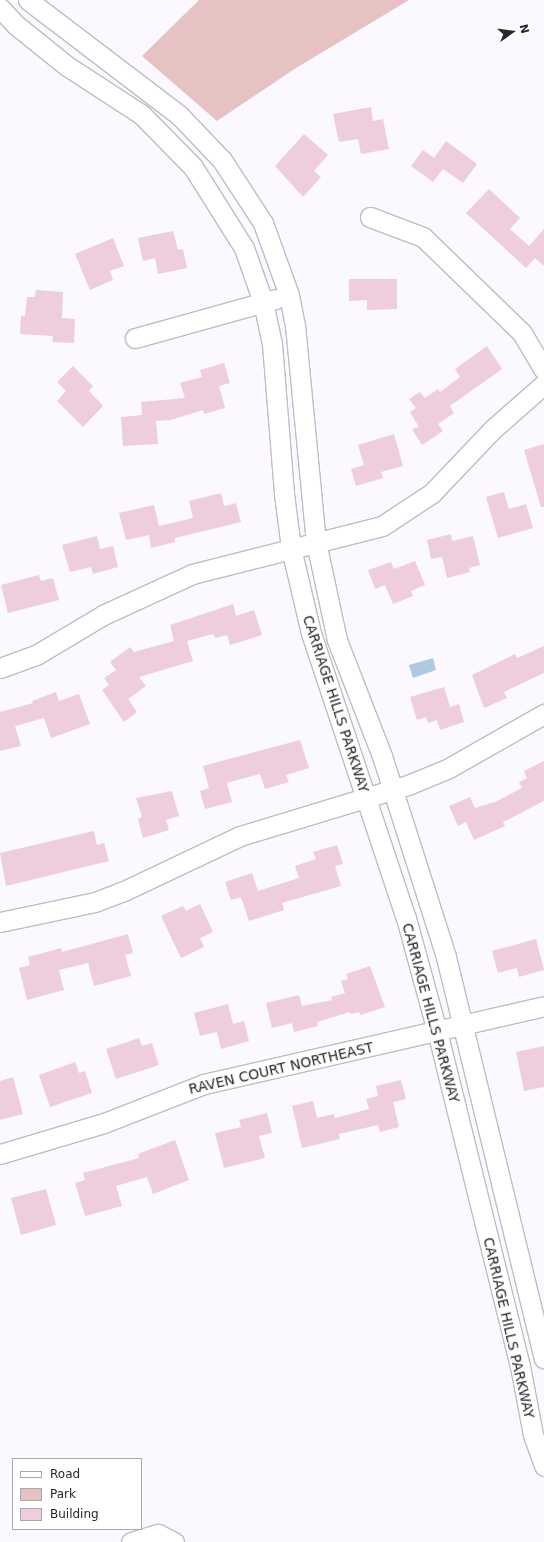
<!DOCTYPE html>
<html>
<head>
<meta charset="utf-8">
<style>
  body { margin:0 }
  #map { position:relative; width:544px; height:1542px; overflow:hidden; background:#fcf8ff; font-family:"DejaVu Sans",sans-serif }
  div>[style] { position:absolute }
  .green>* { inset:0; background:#e6c2c2 }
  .water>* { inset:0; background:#aec9e0 }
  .building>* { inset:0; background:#eecddf }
  .roads { filter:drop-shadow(1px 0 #c1bcc4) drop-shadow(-1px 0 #c1bcc4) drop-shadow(0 1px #c1bcc4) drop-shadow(0 -1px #c1bcc4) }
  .minor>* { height:19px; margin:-9.5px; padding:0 9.5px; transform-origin:9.5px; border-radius:9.5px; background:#fff }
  span { translate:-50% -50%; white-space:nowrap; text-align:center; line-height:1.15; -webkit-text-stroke:4px #fff; paint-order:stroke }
  .street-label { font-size:14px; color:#28272a }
  .legend { position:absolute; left:12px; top:1458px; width:130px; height:72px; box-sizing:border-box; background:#fff; border:1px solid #a9a9aa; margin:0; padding:5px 7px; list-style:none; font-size:12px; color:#28272a }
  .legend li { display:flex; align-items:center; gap:8px; height:20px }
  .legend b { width:20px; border:1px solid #a9a9aa }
  .north { position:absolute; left:492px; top:12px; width:40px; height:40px; -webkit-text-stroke:3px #fff; paint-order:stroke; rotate:76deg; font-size:11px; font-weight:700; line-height:16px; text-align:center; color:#28272a }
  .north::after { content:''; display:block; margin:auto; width:14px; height:18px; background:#28272a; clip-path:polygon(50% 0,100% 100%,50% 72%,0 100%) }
</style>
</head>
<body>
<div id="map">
  <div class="green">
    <i style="clip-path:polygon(199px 0,409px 0,296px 68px,217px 121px,142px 56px)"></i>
  </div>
  <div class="water">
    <i style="clip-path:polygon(433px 658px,436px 670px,413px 678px,409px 665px)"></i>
  </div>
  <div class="building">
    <i style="clip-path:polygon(371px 107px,373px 121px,383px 119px,389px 149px,361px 154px,358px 139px,339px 142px,333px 114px)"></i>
    <i style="clip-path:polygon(304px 134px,328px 155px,314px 171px,321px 177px,303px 197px,275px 166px)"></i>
    <i style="clip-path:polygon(446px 141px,477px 164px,463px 183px,443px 169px,433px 182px,411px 166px,423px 150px,434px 158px)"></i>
    <i style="clip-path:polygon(489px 189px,520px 218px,510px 229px,529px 246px,544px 229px,544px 266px,535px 258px,526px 268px,466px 213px)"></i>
    <i style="clip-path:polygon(173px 231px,178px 250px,183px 249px,187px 268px,158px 274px,155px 258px,143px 261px,138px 238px)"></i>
    <i style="clip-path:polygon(113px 238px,124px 266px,110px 271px,113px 280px,90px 290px,75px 254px)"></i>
    <i style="clip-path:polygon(349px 279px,397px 279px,397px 309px,367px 310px,367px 300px,349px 301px)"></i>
    <i style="clip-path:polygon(36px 290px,63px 292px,62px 318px,75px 319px,74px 343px,52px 342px,53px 336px,20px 334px,21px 316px,25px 316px,27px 297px,35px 297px)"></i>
    <i style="clip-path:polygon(487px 346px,502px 369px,450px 406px,454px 413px,438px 424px,443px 431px,422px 445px,412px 429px,419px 427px,410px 412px,416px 408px,409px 399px,420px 392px,425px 398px,438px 389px,440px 392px,460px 377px,455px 369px)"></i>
    <i style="clip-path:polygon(224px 363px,230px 383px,219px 386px,225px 408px,204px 414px,203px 410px,171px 420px,156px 421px,158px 444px,123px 446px,121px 417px,142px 415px,141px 402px,185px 398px,180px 383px,202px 377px,200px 370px)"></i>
    <i style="clip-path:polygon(73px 366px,93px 386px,89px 391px,103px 406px,83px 427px,57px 401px,66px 391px,57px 382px)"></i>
    <i style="clip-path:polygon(394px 434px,403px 466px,381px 472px,383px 478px,356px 486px,351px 469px,364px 465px,358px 445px)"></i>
    <i style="clip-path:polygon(544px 444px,544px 507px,541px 507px,524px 450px)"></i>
    <i style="clip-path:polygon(504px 492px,509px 509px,526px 504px,533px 528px,498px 538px,486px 497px)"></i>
    <i style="clip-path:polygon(221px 493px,224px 506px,236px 503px,241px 522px,175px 538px,175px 542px,151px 548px,149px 535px,126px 540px,119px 513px,154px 505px,159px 526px,193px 518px,189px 501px)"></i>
    <i style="clip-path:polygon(451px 534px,452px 541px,473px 536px,480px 565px,469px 568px,470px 572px,447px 578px,442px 557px,431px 559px,427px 540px)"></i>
    <i style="clip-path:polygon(97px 536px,100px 549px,113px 546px,118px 567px,93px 574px,91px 567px,70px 572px,62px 545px)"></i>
    <i style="clip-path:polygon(415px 561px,425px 585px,411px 591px,413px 596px,393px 604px,385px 585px,375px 589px,368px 570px,391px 562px,394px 569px)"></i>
    <i style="clip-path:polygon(39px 575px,41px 581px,53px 578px,59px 600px,8px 613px,1px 585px)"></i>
    <i style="clip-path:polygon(233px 604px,236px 616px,254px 610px,262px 635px,230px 645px,227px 635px,215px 638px,213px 634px,187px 641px,193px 661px,139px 677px,146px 686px,128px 699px,137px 712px,124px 722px,102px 690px,109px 685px,104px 678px,116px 670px,110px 662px,130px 647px,134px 652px,174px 641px,170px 625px)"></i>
    <i style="clip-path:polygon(544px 646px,544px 673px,504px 692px,507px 698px,484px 708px,472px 675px,515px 654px,517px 658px)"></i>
    <i style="clip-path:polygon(444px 687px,450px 707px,459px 704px,464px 722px,440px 730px,437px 720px,428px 723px,426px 717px,417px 720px,410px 697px)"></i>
    <i style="clip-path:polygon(56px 692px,59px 701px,79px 694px,90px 724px,51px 738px,44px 718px,15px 726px,21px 746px,0 751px,0 712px,33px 703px,32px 701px)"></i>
    <i style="clip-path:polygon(300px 740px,309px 768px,286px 775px,289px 782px,265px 789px,260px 774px,227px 783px,232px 802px,205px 809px,200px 791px,209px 788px,203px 766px)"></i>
    <i style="clip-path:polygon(544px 761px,544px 801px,503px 822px,505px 826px,474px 840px,466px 822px,458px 826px,449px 806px,470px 797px,475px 808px,495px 802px,522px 788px,519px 782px,527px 778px,524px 771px)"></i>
    <i style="clip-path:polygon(172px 791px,179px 816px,166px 820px,169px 830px,143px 838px,138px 819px,142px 817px,136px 798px)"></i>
    <i style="clip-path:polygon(94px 831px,97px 845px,104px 843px,109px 861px,6px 886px,0 853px)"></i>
    <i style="clip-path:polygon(337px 845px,343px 864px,335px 866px,341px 886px,282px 903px,284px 910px,249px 921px,241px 897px,231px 900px,225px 882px,252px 873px,258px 891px,299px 878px,295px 866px,316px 859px,313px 852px)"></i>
    <i style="clip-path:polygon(200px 904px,213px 932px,200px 938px,204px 947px,181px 958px,161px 916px,183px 906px,186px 911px)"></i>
    <i style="clip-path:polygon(128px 934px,133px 953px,125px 955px,131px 976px,94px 986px,88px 963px,59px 970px,64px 990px,27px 1000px,19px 968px,30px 965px,28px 957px,61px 948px,62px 952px)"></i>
    <i style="clip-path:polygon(536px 939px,544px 970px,519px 977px,517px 968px,498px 973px,492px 951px)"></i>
    <i style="clip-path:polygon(370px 966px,385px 1007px,360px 1015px,359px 1012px,351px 1014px,350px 1012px,317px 1022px,318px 1026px,294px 1032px,292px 1023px,272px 1028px,266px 1003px,299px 995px,302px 1006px,332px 1000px,331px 997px,345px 993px,341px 981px,348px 979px,346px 974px)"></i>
    <i style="clip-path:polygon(228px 1004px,233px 1024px,244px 1021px,249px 1041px,221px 1049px,217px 1032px,200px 1036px,194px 1013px)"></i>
    <i style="clip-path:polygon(139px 1038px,142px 1046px,152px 1043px,159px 1065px,116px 1079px,106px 1049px)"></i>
    <i style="clip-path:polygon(544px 1046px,544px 1087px,524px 1091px,516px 1052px)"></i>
    <i style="clip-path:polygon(75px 1062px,79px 1073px,85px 1071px,92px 1093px,50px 1107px,39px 1075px)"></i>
    <i style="clip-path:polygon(13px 1077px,23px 1114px,0 1120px,0 1081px)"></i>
    <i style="clip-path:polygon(401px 1080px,406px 1099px,393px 1102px,399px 1127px,380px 1132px,378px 1125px,339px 1134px,340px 1139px,302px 1148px,292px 1106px,313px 1101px,317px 1118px,334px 1114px,335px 1118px,369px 1109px,366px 1099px,378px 1096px,376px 1086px)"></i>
    <i style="clip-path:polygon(267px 1113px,272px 1133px,259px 1136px,265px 1158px,224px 1168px,215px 1133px,241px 1127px,239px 1120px)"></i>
    <i style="clip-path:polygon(175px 1140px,189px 1180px,153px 1194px,147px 1177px,116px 1186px,122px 1206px,85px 1216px,75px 1183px,85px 1180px,83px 1173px,139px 1158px,138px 1154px)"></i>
    <i style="clip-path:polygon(46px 1189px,56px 1225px,21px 1235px,11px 1198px)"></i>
  </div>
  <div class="roads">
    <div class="minor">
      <i style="left:28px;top:0;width:190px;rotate:37.3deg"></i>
      <i style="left:179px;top:115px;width:62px;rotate:46.3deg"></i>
      <i style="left:222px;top:160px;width:75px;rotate:56.9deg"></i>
      <i style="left:263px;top:223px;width:77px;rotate:70.1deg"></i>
      <i style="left:289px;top:295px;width:31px;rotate:79deg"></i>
      <i style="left:295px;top:325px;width:218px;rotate:84.5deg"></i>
      <i style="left:316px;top:542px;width:100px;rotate:77.9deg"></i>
      <i style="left:337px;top:640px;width:124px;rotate:68.8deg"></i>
      <i style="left:382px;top:756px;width:211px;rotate:72.3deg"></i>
      <i style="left:446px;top:957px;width:413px;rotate:76.3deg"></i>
      <i style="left:0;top:8px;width:23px;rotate:47deg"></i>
      <i style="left:16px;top:25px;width:65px;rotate:38.8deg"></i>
      <i style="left:67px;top:66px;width:88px;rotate:33deg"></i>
      <i style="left:141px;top:114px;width:74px;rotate:45.5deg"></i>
      <i style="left:193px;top:167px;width:96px;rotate:57.8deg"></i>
      <i style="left:244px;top:248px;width:57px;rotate:70.6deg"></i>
      <i style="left:263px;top:302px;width:43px;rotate:77.9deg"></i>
      <i style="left:272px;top:344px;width:150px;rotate:85.4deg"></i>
      <i style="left:284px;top:494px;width:54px;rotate:82.6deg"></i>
      <i style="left:291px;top:548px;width:87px;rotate:76.8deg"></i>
      <i style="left:311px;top:633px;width:300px;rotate:71.6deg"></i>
      <i style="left:406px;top:918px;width:117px;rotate:74.7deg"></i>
      <i style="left:437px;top:1031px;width:345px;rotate:76.1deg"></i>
      <i style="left:520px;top:1366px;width:70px;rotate:79.3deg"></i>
      <i style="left:533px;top:1435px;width:33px;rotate:70deg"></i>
      <i style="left:370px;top:217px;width:57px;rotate:20.7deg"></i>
      <i style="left:423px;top:237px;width:138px;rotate:44.1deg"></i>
      <i style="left:522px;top:333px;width:43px;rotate:59.3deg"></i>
      <i style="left:135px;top:338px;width:146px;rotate:-15.5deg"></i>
      <i style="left:0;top:668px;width:38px;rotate:-20deg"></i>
      <i style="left:36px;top:655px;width:78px;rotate:-30.8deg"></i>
      <i style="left:103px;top:615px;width:98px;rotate:-24.7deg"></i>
      <i style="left:192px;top:574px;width:196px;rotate:-14.2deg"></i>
      <i style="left:382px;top:526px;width:60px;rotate:-33.4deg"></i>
      <i style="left:432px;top:493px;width:88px;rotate:-46.4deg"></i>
      <i style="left:493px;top:429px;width:68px;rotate:-41.4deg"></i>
      <i style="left:0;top:922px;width:97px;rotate:-11.9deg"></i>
      <i style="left:95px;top:902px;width:31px;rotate:-21deg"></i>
      <i style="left:124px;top:891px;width:128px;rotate:-25.4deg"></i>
      <i style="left:240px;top:836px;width:176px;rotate:-16.9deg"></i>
      <i style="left:408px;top:785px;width:42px;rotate:-22.3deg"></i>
      <i style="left:447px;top:769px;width:112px;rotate:-29.6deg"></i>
      <i style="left:0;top:1154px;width:109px;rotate:-16.6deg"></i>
      <i style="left:104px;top:1123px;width:107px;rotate:-21.3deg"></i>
      <i style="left:204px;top:1084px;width:349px;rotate:-12.9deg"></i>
      <i style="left:131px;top:1542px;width:28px;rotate:-17deg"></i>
      <i style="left:158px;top:1534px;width:18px;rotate:27deg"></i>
    </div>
  </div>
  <div class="street-label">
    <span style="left:336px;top:704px;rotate:72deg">CARRIAGE HILLS PARKWAY</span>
    <span style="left:431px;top:1013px;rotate:75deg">CARRIAGE HILLS PARKWAY</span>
    <span style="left:281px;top:1068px;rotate:-13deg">RAVEN COURT NORTHEAST</span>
    <span style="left:509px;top:1328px;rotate:77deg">CARRIAGE HILLS PARKWAY</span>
  </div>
  <ul class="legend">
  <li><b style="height:5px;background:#fff"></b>Road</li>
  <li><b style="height:11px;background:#e6c2c2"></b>Park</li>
  <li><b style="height:11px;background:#eecddf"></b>Building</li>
  </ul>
  <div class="north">N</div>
</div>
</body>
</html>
